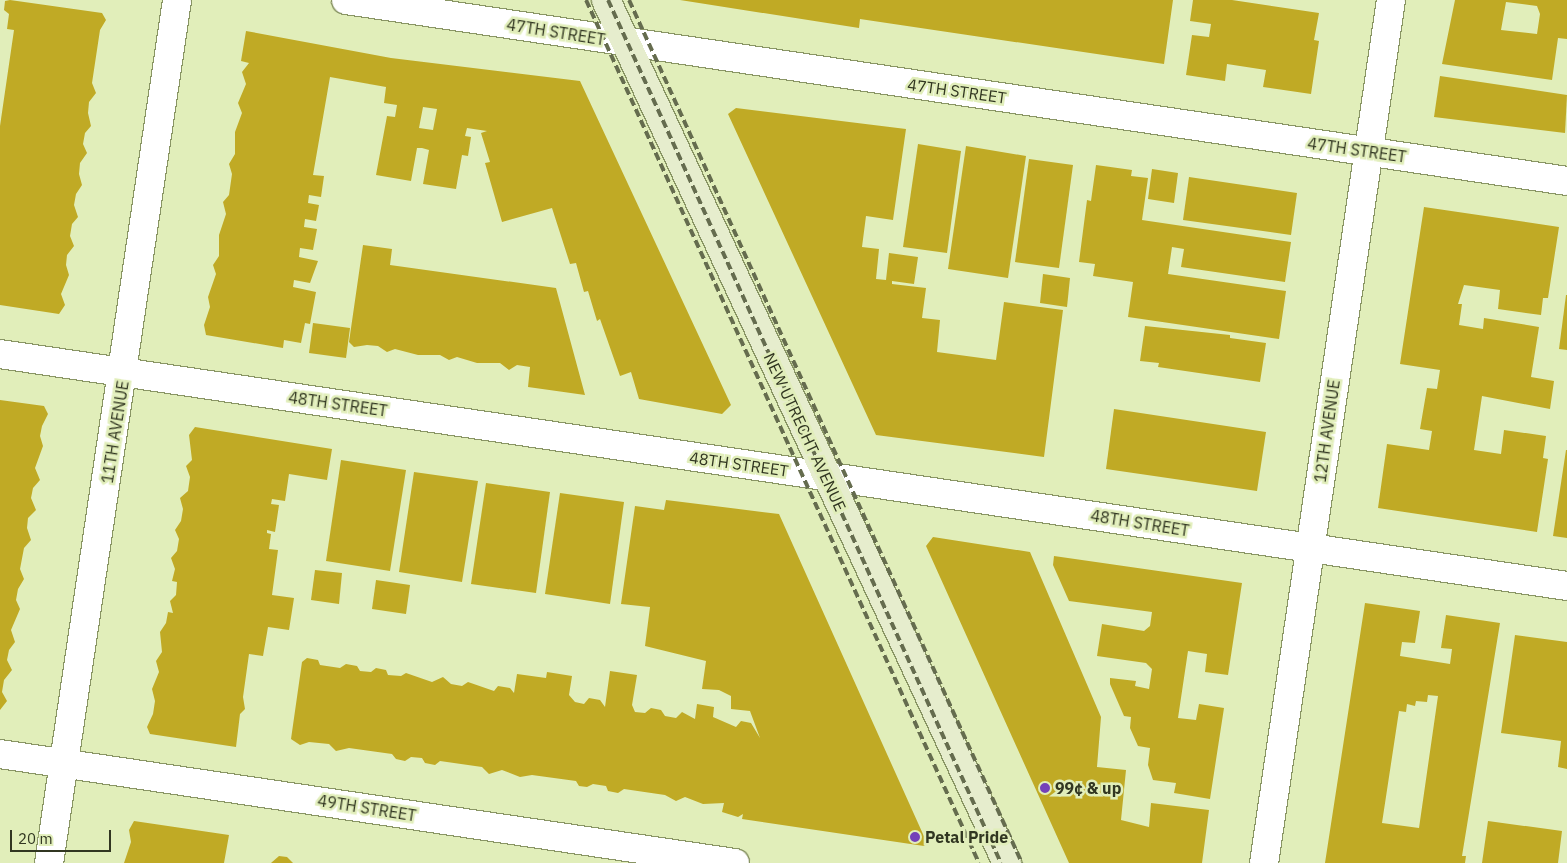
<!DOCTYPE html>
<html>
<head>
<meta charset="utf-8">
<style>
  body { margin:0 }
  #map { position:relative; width:1567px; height:863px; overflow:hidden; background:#e1eeba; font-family:"IBM Plex Sans",sans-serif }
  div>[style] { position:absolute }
  .building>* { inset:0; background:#c0aa25 }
  .roads { filter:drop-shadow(1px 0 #899564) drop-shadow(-1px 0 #899564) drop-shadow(0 1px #899564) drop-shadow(0 -1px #899564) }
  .street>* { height:28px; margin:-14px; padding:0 14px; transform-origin:14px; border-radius:14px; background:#fff }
  .secondary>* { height:28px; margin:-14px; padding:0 14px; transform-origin:14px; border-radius:14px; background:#e6edcd }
  .rail>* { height:4px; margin-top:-2px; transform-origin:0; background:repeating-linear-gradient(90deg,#656c4e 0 8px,transparent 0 12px) }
  .dots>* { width:14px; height:14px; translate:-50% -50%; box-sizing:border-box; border:2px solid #e1eeba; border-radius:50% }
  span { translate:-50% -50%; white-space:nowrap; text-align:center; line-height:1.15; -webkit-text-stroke:5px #e1eeba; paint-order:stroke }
  .street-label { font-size:16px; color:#313621 }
  .poi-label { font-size:16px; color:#313621; font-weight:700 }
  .left { translate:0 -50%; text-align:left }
  .scale { position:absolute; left:10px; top:830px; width:101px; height:22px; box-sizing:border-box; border:2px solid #313621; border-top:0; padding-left:6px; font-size:15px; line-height:18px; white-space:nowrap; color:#313621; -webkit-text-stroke:4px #e1eeba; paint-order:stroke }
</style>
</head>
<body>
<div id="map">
  <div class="building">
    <i style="clip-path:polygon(10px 0,102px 13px,106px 20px,100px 30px,92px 83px,96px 93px,89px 102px,88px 113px,91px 126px,85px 133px,83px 144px,87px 153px,80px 163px,79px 174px,82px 185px,76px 194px,74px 205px,78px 217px,72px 224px,70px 236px,74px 246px,67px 255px,66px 265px,69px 275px,61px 294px,65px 305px,59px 314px,0 305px,0 126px,14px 30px,7px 29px,9px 14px,4px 10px,5px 1px)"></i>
    <i style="clip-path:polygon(680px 0,1173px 0,1164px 64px,860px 19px,859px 28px)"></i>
    <i style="clip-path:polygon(1193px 0,1232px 0,1319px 13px,1314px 40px,1319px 41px,1311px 94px,1263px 87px,1266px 70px,1227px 64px,1225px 81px,1186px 75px,1192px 35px,1209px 37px,1211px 24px,1190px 21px)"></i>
    <i style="clip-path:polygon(evenodd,1455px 0,1567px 0,1567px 39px,1558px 38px,1552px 80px,1442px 64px,1455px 0,1506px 2px,1537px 6px,1540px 14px,1537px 34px,1501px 30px,1506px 2px)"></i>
    <i style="clip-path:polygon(evenodd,246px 31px,391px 58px,580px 81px,731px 405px,722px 414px,639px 399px,631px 372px,620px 376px,600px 319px,597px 321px,588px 291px,584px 292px,576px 263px,570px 264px,552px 208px,502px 222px,485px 163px,490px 162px,481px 133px,487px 131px,467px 128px,465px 136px,471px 137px,468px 156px,462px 155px,456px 189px,423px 184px,429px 150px,422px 148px,417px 148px,411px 181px,376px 175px,387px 116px,395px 117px,397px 105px,384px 103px,386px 87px,330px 77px,313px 175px,324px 176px,321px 197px,309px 195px,308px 203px,319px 205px,316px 221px,305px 219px,304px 227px,317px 229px,313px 250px,300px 248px,299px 257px,318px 261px,310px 283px,294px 280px,293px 287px,316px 292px,310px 324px,305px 323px,301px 343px,284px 340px,283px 348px,206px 335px,204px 325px,210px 307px,208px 297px,216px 274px,213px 265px,219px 256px,219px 235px,226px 214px,223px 202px,229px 195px,232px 174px,229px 164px,235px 154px,235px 132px,242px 113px,238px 103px,246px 84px,242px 72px,249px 63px,241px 61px,246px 31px,423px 107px,437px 109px,433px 130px,419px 128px,423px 107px)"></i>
    <i style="clip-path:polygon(1440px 76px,1567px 95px,1565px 133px,1434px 117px)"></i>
    <i style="clip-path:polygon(736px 108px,906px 129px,893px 220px,866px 216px,862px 247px,879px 249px,876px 279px,886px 280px,889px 253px,918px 257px,914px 284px,892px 281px,892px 284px,926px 288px,922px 318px,940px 320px,937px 352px,996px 360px,1004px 302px,1063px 310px,1044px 457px,876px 435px,728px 114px)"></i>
    <i style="clip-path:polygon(918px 144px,961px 151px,947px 253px,903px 247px)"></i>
    <i style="clip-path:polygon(966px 146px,1026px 156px,1008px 278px,948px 269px)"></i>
    <i style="clip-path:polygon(1029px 159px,1073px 165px,1059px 268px,1015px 262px)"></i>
    <i style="clip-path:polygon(1096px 165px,1132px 170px,1131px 176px,1148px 178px,1142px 220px,1291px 242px,1285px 282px,1181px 267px,1184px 249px,1172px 247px,1168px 274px,1286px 291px,1279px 339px,1128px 317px,1133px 282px,1093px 276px,1095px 264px,1079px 262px,1087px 200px,1091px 201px)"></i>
    <i style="clip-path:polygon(1152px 169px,1178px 173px,1174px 203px,1148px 199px)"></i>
    <i style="clip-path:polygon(1189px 177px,1297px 193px,1291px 235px,1183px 220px)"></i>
    <i style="clip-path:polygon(1424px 207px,1559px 227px,1548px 298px,1543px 298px,1541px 315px,1498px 309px,1500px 290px,1464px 285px,1458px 304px,1462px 304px,1459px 325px,1483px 329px,1484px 318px,1539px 327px,1531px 377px,1554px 381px,1550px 409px,1482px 396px,1474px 450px,1501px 454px,1504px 430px,1546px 436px,1543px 458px,1548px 459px,1537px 532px,1378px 508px,1387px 444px,1429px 450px,1432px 431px,1420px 429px,1427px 388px,1437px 389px,1440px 370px,1400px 364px)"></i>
    <i style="clip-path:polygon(363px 245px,392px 249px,390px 265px,556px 288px,585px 395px,528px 387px,530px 367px,517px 365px,509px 370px,500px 363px,477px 363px,457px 357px,449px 360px,440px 355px,418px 355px,395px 349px,387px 352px,378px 346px,367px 345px,354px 347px,349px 342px)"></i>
    <i style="clip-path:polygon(1043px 274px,1070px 278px,1067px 307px,1040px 303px)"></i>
    <i style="clip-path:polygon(1566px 295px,1567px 295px,1567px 350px,1559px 349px)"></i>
    <i style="clip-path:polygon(313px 323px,350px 328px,346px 358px,309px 353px)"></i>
    <i style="clip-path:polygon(1145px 326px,1230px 335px,1230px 338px,1266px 343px,1260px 382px,1158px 367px,1159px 363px,1140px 361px)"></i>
    <i style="clip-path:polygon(0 400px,44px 406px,48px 414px,42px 426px,40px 436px,43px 446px,35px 468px,40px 480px,33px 488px,31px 498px,36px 510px,28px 518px,27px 528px,31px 540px,24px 548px,20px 569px,24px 579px,18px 589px,16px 600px,20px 609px,11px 630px,15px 642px,9px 650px,7px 660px,12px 670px,4px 680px,2px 692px,7px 701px,0 710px)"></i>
    <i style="clip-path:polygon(1114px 409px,1266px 432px,1257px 491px,1106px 469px)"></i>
    <i style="clip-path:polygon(195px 427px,332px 449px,327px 480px,289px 474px,285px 501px,272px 499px,271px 504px,279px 505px,275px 532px,267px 530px,267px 533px,271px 534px,269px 549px,278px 550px,272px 595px,294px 598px,289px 630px,268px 627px,263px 656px,249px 654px,243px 697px,245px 709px,240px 714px,236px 747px,150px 734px,147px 727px,153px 714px,155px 701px,152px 689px,159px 672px,156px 661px,162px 652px,160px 632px,166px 623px,168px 612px,173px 613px,170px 601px,176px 595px,177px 582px,172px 581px,175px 569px,171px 558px,177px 551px,179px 539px,175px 530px,181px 521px,183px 509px,180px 498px,188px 491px,190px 477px,186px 466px,192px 460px,189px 435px)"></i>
    <i style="clip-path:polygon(1566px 450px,1567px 450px,1567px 538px,1553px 536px)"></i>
    <i style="clip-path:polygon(341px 460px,406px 470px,390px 571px,326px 561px)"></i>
    <i style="clip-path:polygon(414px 472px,478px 481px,462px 582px,399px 572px)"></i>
    <i style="clip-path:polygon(486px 483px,550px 492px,536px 593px,471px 584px)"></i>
    <i style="clip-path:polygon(560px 493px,624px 502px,610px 604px,545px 594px)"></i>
    <i style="clip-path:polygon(666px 500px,779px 514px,927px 843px,924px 846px,742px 819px,743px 814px,738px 817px,722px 812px,724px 803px,703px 804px,685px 797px,676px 801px,665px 795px,624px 789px,618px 793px,608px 791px,606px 786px,593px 784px,587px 787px,579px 786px,576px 781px,532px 775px,520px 777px,502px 770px,489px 774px,482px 767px,440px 761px,435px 765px,425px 763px,422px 758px,411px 757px,405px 761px,396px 759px,392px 754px,349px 748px,336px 751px,329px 744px,309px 742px,300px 745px,291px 739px,302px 662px,307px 658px,318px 660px,320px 665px,340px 668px,346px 664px,357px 666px,360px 671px,371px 672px,376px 668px,386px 670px,388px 675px,401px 676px,406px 673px,432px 682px,443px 677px,451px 684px,462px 686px,468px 682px,494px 691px,498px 686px,510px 688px,514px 693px,517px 674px,546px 678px,547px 672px,572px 676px,569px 695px,575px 702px,584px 704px,589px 698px,600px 700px,605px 707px,610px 671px,637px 675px,632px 705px,635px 712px,645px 713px,651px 708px,661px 710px,665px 716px,676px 718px,682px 712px,695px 719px,697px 704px,714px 707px,713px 717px,736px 727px,741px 721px,751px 723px,760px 738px,750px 711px,731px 709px,731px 696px,719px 690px,702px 689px,706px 661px,645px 646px,650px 607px,621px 604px,635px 506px,664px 510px)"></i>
    <i style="clip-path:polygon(933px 537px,1030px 552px,1101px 717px,1097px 767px,1126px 770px,1121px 820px,1149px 827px,1151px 803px,1209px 810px,1202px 863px,1069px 863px,926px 546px)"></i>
    <i style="clip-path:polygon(1054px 556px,1242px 583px,1228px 675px,1205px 672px,1207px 654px,1188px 651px,1178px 718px,1196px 720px,1199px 704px,1224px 708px,1210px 799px,1174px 793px,1176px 783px,1153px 780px,1148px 765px,1150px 748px,1138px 746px,1130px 728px,1131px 717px,1124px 716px,1110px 684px,1110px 678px,1136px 681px,1135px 686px,1149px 689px,1152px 669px,1146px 663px,1097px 656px,1102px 624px,1144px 631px,1150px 626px,1152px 612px,1069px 601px,1053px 565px)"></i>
    <i style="clip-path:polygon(315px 570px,342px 573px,339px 604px,311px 600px)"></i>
    <i style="clip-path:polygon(376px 580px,410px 585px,406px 614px,372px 609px)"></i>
    <i style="clip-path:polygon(evenodd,1365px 603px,1420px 611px,1415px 643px,1402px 642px,1400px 656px,1450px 664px,1452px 649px,1441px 648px,1446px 615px,1500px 623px,1462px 856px,1466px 856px,1465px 863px,1325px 863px,1365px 603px,1428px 695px,1438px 696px,1419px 828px,1382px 823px,1399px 711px,1406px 712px,1407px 704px,1415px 706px,1416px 701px,1427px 702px,1428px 695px)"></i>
    <i style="clip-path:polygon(1515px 635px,1567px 642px,1567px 769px,1558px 767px,1561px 741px,1501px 733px)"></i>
    <i style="clip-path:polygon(134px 821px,229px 835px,224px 863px,124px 863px,131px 842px,129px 830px)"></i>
    <i style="clip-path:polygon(1488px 821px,1562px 831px,1558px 863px,1482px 863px)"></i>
    <i style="clip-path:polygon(279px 856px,287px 857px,293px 863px,271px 863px)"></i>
  </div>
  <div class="roads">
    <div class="street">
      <i style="left:346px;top:0;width:1234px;rotate:8.43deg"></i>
      <i style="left:0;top:354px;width:1584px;rotate:8.42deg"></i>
      <i style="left:0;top:754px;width:743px;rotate:8.44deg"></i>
      <i style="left:49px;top:863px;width:872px;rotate:-81.56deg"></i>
      <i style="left:1264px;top:863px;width:872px;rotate:-81.63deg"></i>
    </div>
    <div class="secondary">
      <i style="left:606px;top:0;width:952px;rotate:65.08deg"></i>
    </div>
  </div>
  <div class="rail">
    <i style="left:586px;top:0;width:948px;rotate:65.52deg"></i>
    <i style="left:608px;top:0;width:948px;rotate:65.52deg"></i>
    <i style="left:629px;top:0;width:948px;rotate:65.52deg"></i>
  </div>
  <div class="dots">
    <i style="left:1045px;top:788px;background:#7441b9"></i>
    <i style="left:915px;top:837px;background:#7441b9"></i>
  </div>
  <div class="street-label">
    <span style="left:556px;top:32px;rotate:9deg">47TH STREET</span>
    <span style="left:957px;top:91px;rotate:8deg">47TH STREET</span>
    <span style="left:1357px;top:150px;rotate:8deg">47TH STREET</span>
    <span style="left:338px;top:404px;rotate:8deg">48TH STREET</span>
    <span style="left:1327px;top:431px;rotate:-82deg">12TH AVENUE</span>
    <span style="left:115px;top:432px;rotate:-81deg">11TH AVENUE</span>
    <span style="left:805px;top:432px;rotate:65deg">NEW UTRECHT AVENUE</span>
    <span style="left:739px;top:464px;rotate:8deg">48TH STREET</span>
    <span style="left:1140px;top:523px;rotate:9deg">48TH STREET</span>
    <span style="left:367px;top:808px;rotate:9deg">49TH STREET</span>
  </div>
  <div class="poi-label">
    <span class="left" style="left:1055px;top:788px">99¢ &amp; up</span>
    <span class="left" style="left:925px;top:837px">Petal Pride</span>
  </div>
  <div class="scale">20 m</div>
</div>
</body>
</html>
